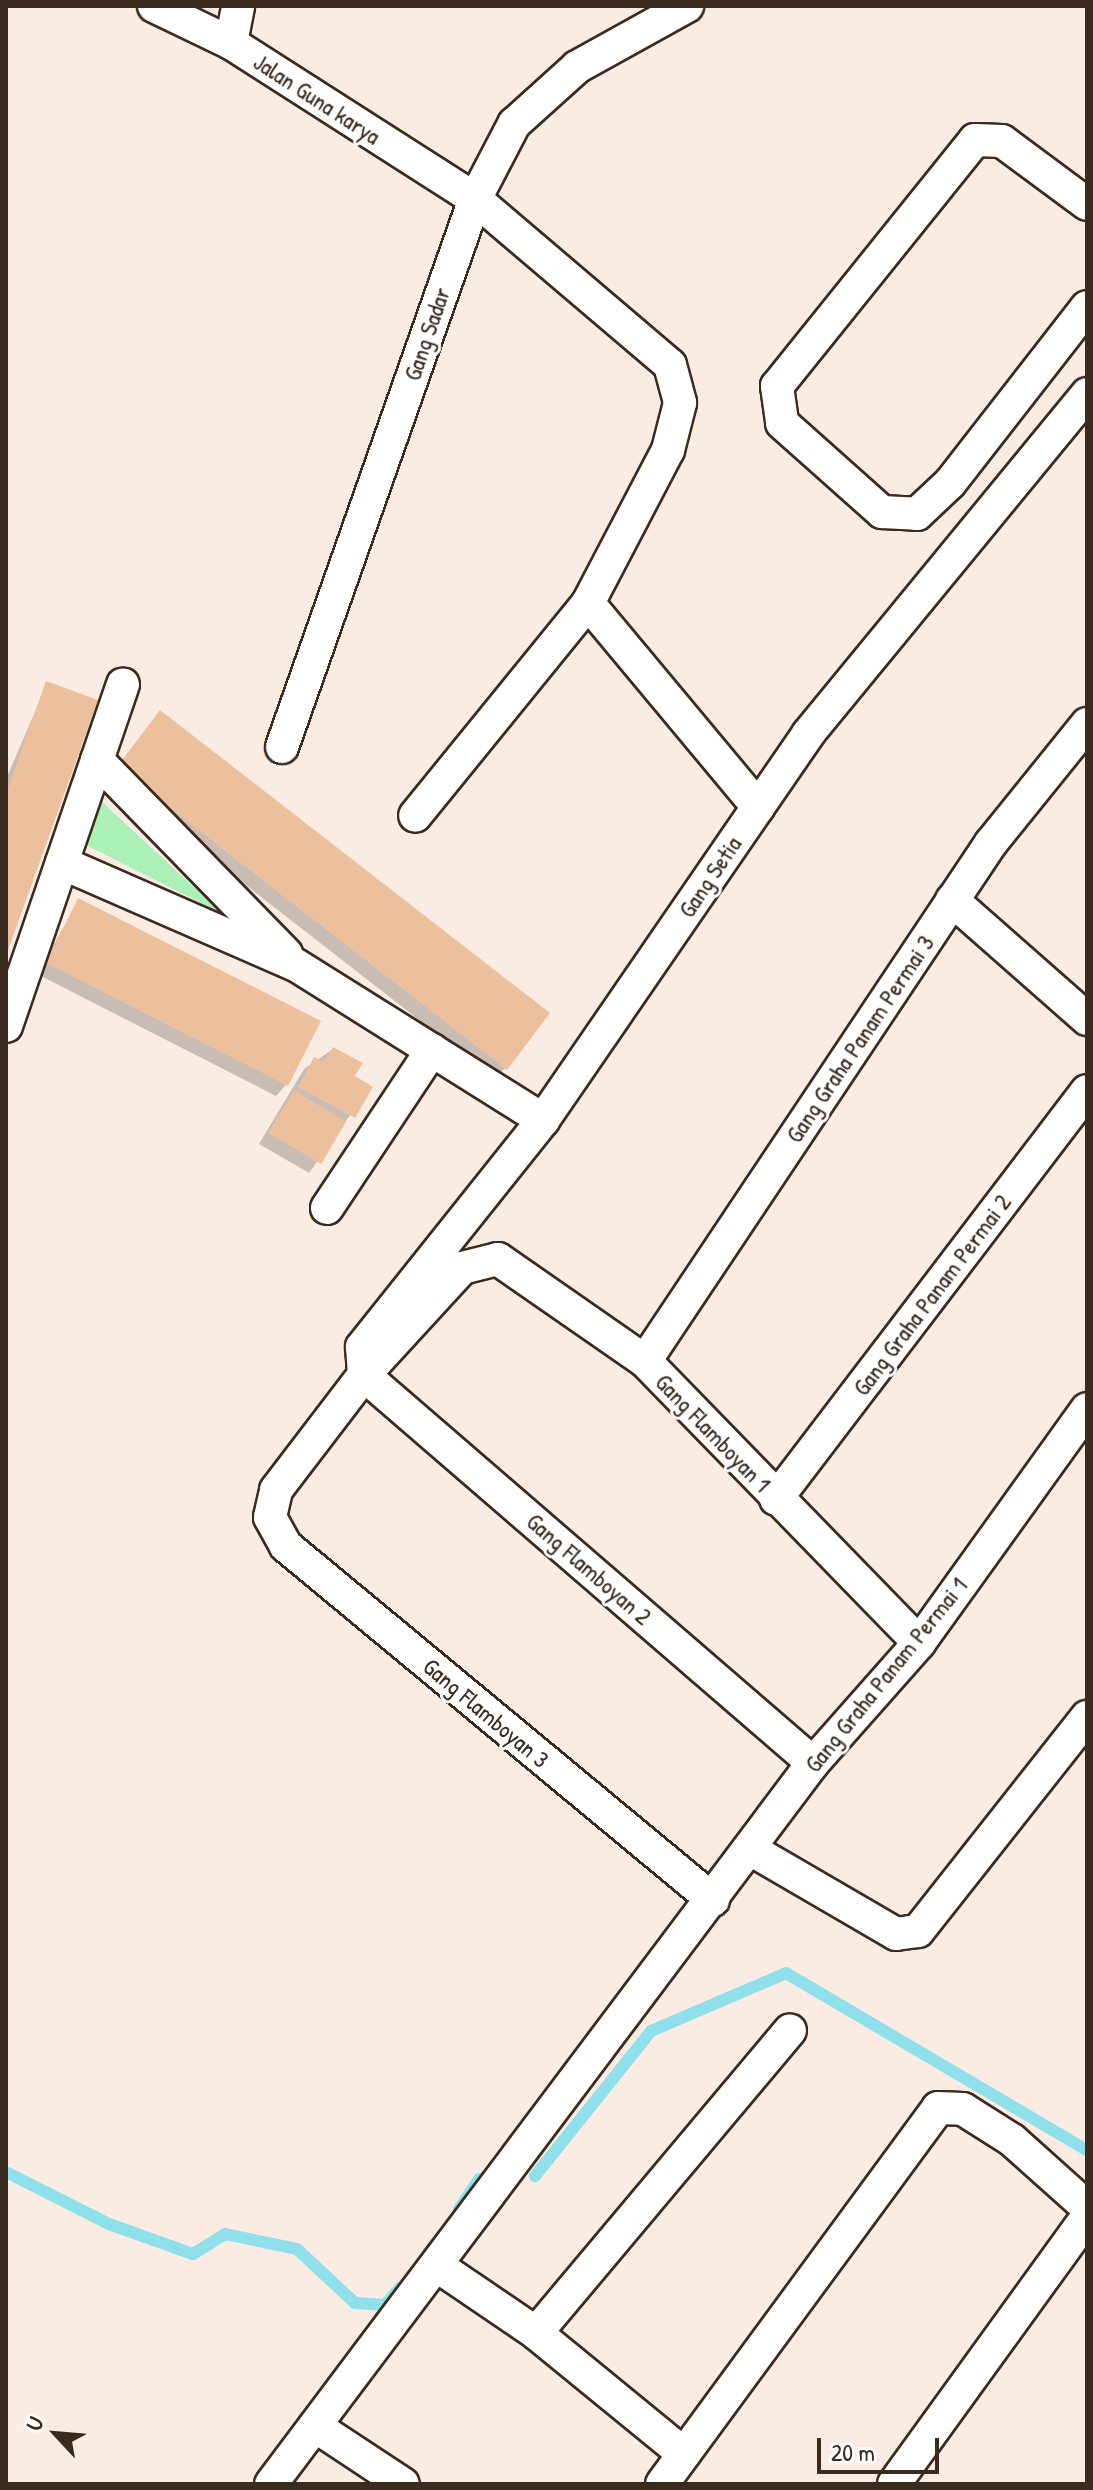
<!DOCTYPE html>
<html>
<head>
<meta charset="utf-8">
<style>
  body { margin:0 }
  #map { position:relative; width:1093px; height:2490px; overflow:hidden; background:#faece2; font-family:"Patrick Hand",sans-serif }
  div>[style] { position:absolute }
  .green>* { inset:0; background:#abefb9 }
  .shadow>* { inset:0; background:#0003 }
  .stream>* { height:12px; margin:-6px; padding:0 6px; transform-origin:6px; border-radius:6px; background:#8fe0ea }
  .building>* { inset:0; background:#edc09d }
  .roads { filter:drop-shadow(2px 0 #3b2a1e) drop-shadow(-2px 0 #3b2a1e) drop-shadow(0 2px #3b2a1e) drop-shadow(0 -2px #3b2a1e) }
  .street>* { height:32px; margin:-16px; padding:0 16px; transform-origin:16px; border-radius:16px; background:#fff }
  span { translate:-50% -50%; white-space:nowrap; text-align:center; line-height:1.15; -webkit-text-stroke:6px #fff; paint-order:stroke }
  .street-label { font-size:24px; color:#3b2a1e }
  .frame { position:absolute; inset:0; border:8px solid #3b2a1e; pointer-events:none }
  .north { position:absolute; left:16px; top:2394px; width:80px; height:80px; -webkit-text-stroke:6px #fff; paint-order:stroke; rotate:296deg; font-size:22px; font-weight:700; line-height:32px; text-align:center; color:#3b2a1e }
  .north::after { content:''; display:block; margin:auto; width:28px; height:36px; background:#3b2a1e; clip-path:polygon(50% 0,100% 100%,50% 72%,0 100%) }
  .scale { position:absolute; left:817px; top:2438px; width:122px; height:36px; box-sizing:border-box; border:4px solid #3b2a1e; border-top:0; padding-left:10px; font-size:24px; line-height:28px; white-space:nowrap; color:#3b2a1e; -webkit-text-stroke:6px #fff; paint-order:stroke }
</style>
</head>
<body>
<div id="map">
  <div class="green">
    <i style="clip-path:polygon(100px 800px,223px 914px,86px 845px)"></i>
  </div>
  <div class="shadow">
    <i style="clip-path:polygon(47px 684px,6px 952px,6px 779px)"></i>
    <i style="clip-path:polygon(160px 713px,505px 1068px,495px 1079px,108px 778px)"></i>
    <i style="clip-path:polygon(79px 900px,319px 1022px,286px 1085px,276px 1096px,37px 974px)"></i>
    <i style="clip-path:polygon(333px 1049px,352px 1077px,370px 1087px,309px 1173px,259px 1144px,304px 1069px)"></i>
  </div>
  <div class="stream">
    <i style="left:6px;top:2172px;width:115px;rotate:26.8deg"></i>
    <i style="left:109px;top:2224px;width:89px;rotate:19.7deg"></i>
    <i style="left:193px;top:2254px;width:38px;rotate:-32deg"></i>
    <i style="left:225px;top:2234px;width:74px;rotate:11.8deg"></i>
    <i style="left:297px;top:2249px;width:79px;rotate:43deg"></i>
    <i style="left:355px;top:2303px;width:30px;rotate:4deg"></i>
    <i style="left:385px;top:2305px;width:23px;rotate:-49deg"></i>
    <i style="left:535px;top:2176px;width:186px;rotate:-51.3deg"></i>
    <i style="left:651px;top:2031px;width:147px;rotate:-23.2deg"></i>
    <i style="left:786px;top:1973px;width:349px;rotate:30.5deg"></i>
    <i style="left:459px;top:2209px;width:36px;rotate:-56deg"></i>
  </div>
  <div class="building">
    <i style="clip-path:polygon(46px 681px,98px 700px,6px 956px,6px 794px)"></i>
    <i style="clip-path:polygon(160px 710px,550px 1013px,507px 1070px,117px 767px)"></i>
    <i style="clip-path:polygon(78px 898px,321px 1021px,288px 1086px,46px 963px)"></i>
    <i style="clip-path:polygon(333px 1047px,363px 1063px,355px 1076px,373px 1087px,355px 1118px,298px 1087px,314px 1057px,324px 1062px)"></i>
    <i style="clip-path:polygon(294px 1090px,346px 1122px,321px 1164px,268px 1133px)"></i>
  </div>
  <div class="roads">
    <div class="street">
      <i style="left:154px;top:6px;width:85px;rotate:25.7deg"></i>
      <i style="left:231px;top:43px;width:290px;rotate:32.6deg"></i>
      <i style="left:475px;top:199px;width:256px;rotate:40.4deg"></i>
      <i style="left:670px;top:365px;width:39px;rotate:75deg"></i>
      <i style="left:680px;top:403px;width:49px;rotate:104.3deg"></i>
      <i style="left:668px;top:450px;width:173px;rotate:117.6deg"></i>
      <i style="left:588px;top:603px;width:274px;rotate:129.1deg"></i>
      <i style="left:231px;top:43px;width:38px;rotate:-79deg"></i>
      <i style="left:1087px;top:204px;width:106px;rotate:-143.5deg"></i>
      <i style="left:1002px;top:141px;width:27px;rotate:-178deg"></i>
      <i style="left:975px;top:140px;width:316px;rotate:128.8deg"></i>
      <i style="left:777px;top:386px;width:37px;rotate:82deg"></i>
      <i style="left:782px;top:423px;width:134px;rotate:41.7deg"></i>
      <i style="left:882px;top:512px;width:35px;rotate:3deg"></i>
      <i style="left:917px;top:514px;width:45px;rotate:-43.2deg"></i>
      <i style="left:950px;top:483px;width:223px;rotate:-52.1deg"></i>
      <i style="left:588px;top:603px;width:266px;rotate:50.2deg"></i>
      <i style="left:282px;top:747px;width:581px;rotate:-70.6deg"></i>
      <i style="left:475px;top:199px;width:85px;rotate:-62.5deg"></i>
      <i style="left:514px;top:124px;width:85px;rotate:-42.1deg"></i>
      <i style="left:577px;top:67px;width:126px;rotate:-29deg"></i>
      <i style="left:97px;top:760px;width:271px;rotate:45.7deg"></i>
      <i style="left:62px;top:863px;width:255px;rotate:23.6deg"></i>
      <i style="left:296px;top:965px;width:292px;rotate:32.1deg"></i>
      <i style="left:952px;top:900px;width:180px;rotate:41.4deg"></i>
      <i style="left:6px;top:1026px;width:361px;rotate:-71.1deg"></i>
      <i style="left:327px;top:1208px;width:190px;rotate:-56.4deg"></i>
      <i style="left:645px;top:1361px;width:623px;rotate:-56.26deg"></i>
      <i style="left:991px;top:843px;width:153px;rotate:-51.1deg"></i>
      <i style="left:776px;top:1499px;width:513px;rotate:-52.68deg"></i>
      <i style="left:813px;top:1763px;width:593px;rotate:-139.17deg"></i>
      <i style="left:364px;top:1375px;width:28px;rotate:-94deg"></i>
      <i style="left:362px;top:1347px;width:290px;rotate:-51.4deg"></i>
      <i style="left:543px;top:1120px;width:468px;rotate:-55.5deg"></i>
      <i style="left:808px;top:734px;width:440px;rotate:-50.6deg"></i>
      <i style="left:750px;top:1849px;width:169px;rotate:30.2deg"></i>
      <i style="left:896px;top:1934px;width:22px;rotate:-8deg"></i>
      <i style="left:918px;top:1931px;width:273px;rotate:-51.7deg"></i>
      <i style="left:713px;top:1900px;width:555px;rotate:-140.34deg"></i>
      <i style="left:286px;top:1546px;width:33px;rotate:-119deg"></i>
      <i style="left:270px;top:1517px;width:28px;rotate:-77deg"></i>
      <i style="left:276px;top:1490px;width:145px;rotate:-52.6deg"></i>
      <i style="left:364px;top:1375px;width:145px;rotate:-47.5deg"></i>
      <i style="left:462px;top:1268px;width:37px;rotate:-14deg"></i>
      <i style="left:498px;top:1259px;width:179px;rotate:34.8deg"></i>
      <i style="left:645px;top:1361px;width:393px;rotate:45.8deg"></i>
      <i style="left:439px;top:2267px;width:117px;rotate:34.2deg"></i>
      <i style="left:536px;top:2333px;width:395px;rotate:-50deg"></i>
      <i style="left:536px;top:2333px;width:191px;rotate:39.3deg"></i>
      <i style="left:315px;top:2426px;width:105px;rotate:33.4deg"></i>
      <i style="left:271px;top:2484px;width:902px;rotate:-53.07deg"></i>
      <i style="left:813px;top:1763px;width:160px;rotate:-48.5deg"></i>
      <i style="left:919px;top:1643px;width:288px;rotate:-54.3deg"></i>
      <i style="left:662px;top:2484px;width:466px;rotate:-53.7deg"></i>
      <i style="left:938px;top:2108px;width:25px;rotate:2deg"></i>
      <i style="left:963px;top:2109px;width:58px;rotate:32.3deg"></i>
      <i style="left:1012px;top:2140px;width:101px;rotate:41.8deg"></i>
      <i style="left:894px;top:2484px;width:329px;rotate:-54.1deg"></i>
    </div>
  </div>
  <div class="street-label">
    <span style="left:317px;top:99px;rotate:33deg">Jalan Guna karya</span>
    <span style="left:427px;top:334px;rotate:-71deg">Gang Sadar</span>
    <span style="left:710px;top:877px;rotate:-56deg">Gang Setia</span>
    <span style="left:860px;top:1039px;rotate:-56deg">Gang Graha Panam Permai 3</span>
    <span style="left:932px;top:1295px;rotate:-53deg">Gang Graha Panam Permai 2</span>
    <span style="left:713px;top:1433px;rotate:46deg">Gang Flamboyan 1</span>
    <span style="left:589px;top:1569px;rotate:41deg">Gang Flamboyan 2</span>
    <span style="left:886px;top:1675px;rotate:-51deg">Gang Graha Panam Permai 1</span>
    <span style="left:486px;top:1713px;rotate:40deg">Gang Flamboyan 3</span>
  </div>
  <div class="frame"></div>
  <div class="north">U</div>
  <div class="scale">20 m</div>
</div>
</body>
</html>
